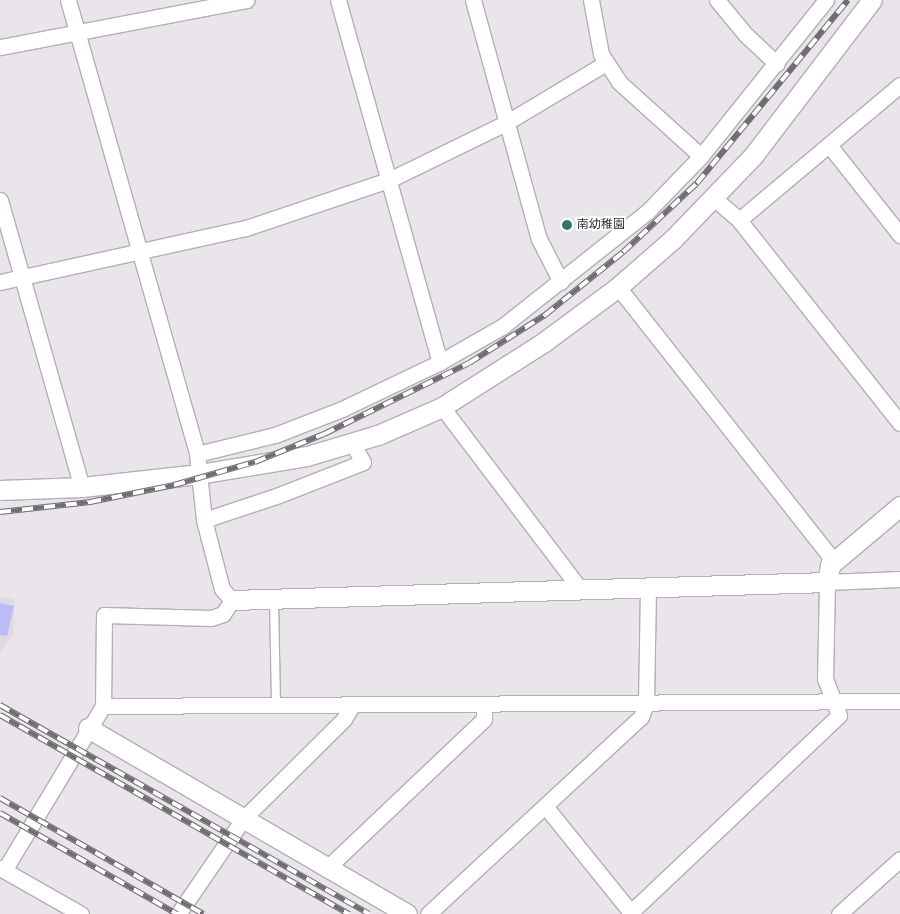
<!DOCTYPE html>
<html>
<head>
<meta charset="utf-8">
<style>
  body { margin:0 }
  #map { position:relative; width:900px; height:914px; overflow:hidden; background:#e9e5eb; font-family:"DejaVu Sans","Noto Sans JP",sans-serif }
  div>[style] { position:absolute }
  .built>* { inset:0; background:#e1d9e6 }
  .building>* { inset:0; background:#b9bcf6 }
  .roads { filter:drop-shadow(1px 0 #b3afb5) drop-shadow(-1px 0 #b3afb5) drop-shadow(0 1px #b3afb5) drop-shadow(0 -1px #b3afb5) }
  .service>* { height:8px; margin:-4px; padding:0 4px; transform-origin:4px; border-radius:4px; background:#fff }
  .minor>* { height:15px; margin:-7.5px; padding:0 7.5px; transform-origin:7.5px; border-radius:7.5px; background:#fff }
  .tertiary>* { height:19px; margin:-9.5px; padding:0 9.5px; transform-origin:9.5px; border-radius:9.5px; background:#fff }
  .rail>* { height:5.5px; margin-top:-2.75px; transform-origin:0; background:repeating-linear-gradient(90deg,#fff 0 11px,#706e71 0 22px); box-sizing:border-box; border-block:1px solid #706e71 }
  .dots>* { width:14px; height:14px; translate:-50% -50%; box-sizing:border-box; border:2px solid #fff; border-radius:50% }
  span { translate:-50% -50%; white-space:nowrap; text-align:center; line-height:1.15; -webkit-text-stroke:4px #fff; paint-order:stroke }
  .poi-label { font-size:12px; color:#302f31 }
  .left { translate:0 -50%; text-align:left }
</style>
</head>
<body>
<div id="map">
  <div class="built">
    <i style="clip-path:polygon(0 596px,15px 599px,13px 635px,0 652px)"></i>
  </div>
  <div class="building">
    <i style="clip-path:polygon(0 603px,14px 606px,7px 636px,0 635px)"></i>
  </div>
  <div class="roads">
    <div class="service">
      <i style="left:274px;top:599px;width:105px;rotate:88.9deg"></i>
    </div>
    <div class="minor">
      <i style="left:68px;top:0;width:472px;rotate:74.1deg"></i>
      <i style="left:197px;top:454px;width:66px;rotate:83.9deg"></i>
      <i style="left:204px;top:520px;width:71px;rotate:75.4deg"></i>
      <i style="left:222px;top:589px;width:15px;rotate:48deg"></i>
      <i style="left:232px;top:600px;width:17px;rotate:123deg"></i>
      <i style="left:223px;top:614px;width:13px;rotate:162deg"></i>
      <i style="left:211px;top:618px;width:107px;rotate:-178.4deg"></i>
      <i style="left:104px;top:615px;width:91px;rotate:90.6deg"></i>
      <i style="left:338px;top:0;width:376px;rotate:74.3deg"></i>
      <i style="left:473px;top:0;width:248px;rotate:74.6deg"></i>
      <i style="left:539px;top:239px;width:48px;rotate:62.9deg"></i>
      <i style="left:591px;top:0;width:55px;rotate:79.5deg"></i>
      <i style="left:601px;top:54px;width:33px;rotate:57deg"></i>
      <i style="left:619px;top:82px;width:110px;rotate:42.1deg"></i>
      <i style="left:717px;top:0;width:45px;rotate:50.4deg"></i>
      <i style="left:746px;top:35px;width:42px;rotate:43.1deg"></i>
      <i style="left:0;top:47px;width:251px;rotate:-10.8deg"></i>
      <i style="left:829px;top:145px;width:115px;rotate:51.7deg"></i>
      <i style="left:715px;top:199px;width:32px;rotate:41deg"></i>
      <i style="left:739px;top:220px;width:259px;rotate:51.6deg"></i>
      <i style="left:0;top:200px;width:298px;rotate:74.1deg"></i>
      <i style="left:739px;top:220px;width:210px;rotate:-40deg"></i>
      <i style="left:0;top:282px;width:252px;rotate:-12.4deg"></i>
      <i style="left:246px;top:228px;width:151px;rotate:-18.6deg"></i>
      <i style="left:389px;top:180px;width:128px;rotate:-26deg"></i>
      <i style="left:504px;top:124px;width:119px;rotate:-30.9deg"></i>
      <i style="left:618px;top:287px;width:341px;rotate:51.8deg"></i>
      <i style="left:829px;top:555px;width:10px;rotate:84deg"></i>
      <i style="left:442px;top:407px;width:230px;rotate:52.8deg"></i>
      <i style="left:197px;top:454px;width:80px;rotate:-13.7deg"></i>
      <i style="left:275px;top:435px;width:72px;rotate:-21.2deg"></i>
      <i style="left:342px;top:409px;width:109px;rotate:-25.6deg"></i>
      <i style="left:440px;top:362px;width:73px;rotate:-29.7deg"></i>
      <i style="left:503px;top:326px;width:184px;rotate:-38.4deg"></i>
      <i style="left:647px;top:212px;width:78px;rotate:-46deg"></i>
      <i style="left:701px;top:156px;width:200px;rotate:-51.3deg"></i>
      <i style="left:204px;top:520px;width:79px;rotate:-18.4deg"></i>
      <i style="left:279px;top:495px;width:90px;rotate:-21.4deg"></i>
      <i style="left:363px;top:462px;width:22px;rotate:-120deg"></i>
      <i style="left:545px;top:806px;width:139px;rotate:51.1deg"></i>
      <i style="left:0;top:868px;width:93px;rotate:29.6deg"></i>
      <i style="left:5px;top:869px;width:190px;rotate:-59deg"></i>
      <i style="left:103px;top:706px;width:797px;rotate:-0.36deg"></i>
      <i style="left:326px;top:869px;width:218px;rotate:-43.5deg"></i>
      <i style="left:484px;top:719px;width:15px;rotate:-90deg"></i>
      <i style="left:631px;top:912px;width:286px;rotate:-43.4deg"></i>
      <i style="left:839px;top:715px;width:39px;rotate:-111deg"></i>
      <i style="left:825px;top:679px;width:97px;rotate:-88.8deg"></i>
      <i style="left:827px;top:582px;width:73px;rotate:-2.4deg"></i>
      <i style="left:178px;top:914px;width:115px;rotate:-55.6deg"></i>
      <i style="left:243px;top:819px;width:142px;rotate:-44.7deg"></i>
      <i style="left:344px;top:719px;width:17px;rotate:-59deg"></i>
      <i style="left:428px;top:914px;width:290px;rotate:-42.8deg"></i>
      <i style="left:641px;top:717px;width:15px;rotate:-70deg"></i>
      <i style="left:646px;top:703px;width:115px;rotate:-89deg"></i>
      <i style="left:839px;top:914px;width:82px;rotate:-42deg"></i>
    </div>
    <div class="tertiary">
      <i style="left:0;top:490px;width:82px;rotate:-2.1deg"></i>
      <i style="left:82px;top:487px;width:118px;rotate:-6.3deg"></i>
      <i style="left:199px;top:474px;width:109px;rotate:-9.5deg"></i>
      <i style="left:307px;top:456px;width:74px;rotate:-16.5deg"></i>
      <i style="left:378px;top:435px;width:70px;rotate:-23.6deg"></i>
      <i style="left:442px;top:407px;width:121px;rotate:-32.5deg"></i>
      <i style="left:544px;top:342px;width:92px;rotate:-36.6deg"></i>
      <i style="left:618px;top:287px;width:73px;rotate:-41.1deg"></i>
      <i style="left:673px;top:239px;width:115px;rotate:-46.1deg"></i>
      <i style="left:753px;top:156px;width:196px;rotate:-52.7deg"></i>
      <i style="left:232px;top:600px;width:595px;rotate:-1.73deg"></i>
      <i style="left:827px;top:582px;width:17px;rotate:-80deg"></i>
      <i style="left:830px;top:565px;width:92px;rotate:-40.1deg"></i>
      <i style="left:88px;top:728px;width:369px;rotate:30.2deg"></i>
    </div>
  </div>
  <div class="rail">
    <i style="left:0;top:512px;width:91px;rotate:-6.3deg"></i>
    <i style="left:90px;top:502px;width:86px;rotate:-11.4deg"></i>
    <i style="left:174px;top:485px;width:84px;rotate:-15.9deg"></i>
    <i style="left:255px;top:462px;width:74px;rotate:-22.1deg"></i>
    <i style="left:324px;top:434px;width:161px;rotate:-26.1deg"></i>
    <i style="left:469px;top:363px;width:90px;rotate:-32.3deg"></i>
    <i style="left:545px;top:315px;width:100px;rotate:-38.9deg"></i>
    <i style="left:623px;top:252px;width:101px;rotate:-43deg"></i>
    <i style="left:697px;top:183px;width:237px;rotate:-50.5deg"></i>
    <i style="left:0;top:705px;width:424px;rotate:29.5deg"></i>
    <i style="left:0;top:715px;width:402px;rotate:29.7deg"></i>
    <i style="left:0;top:798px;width:234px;rotate:29.7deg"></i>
    <i style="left:0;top:813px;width:204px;rotate:29.7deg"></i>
  </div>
  <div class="dots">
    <i style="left:567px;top:225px;background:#327669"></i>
  </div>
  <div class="poi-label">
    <span class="left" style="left:577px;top:225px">南幼稚園</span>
  </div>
</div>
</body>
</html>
